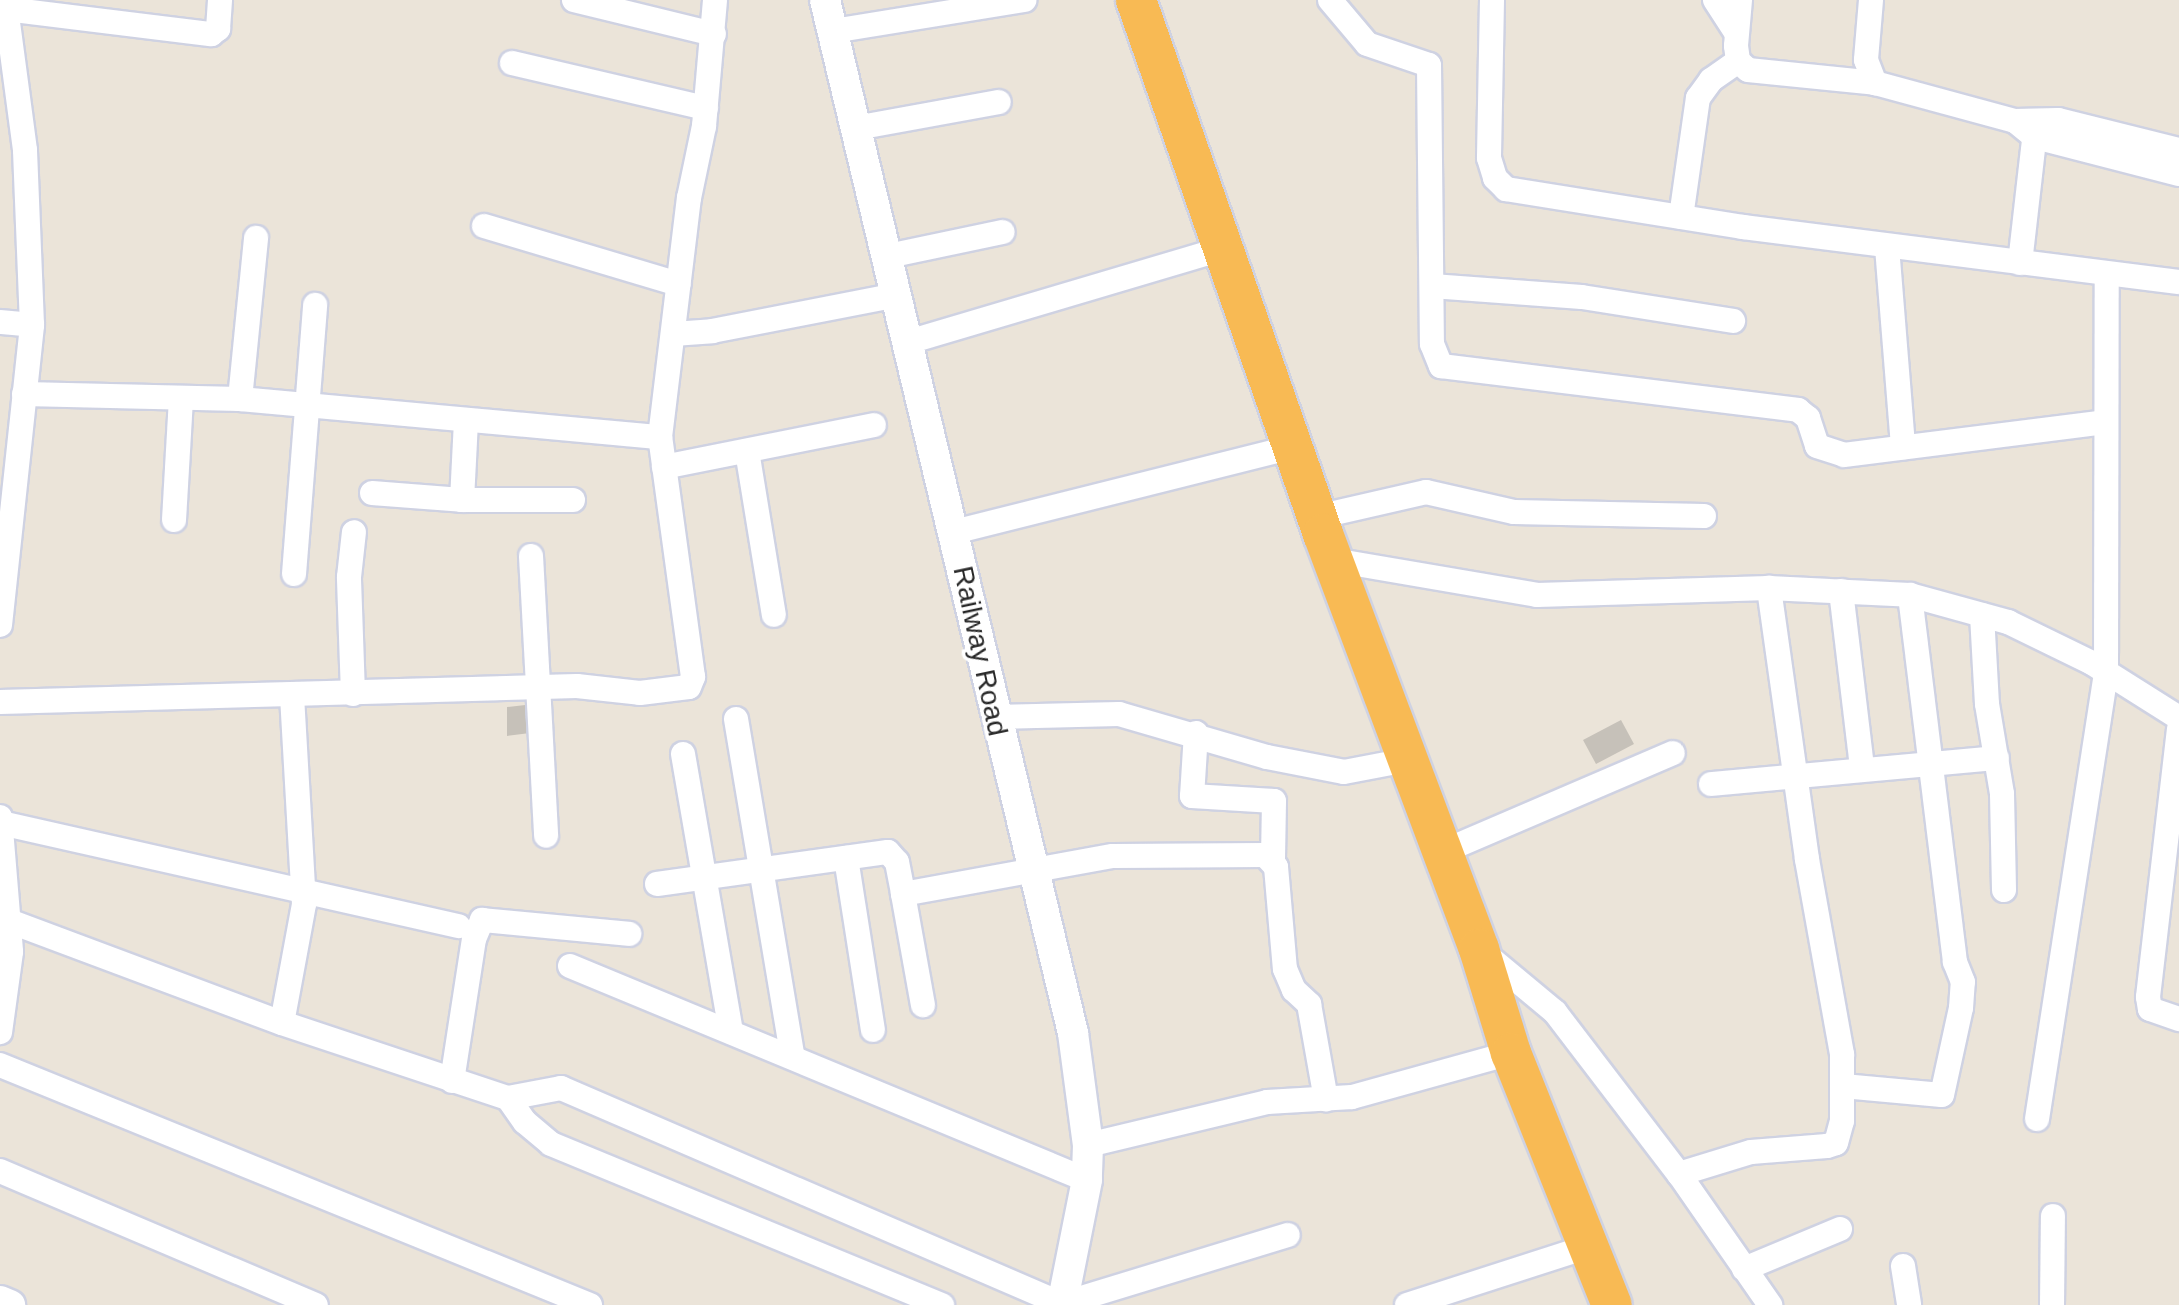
<!DOCTYPE html>
<html>
<head>
<meta charset="utf-8">
<style>
  body { margin:0 }
  #map { position:relative; width:2179px; height:1305px; overflow:hidden; background:#ebe4d9; font-family:Helvetica,sans-serif }
  div>[style] { position:absolute }
  .building>* { inset:0; background:#c6c1b9 }
  .roads { filter:drop-shadow(2px 0 #cfd2e2) drop-shadow(-2px 0 #cfd2e2) drop-shadow(0 2px #cfd2e2) drop-shadow(0 -2px #cfd2e2) }
  .minor>* { height:24px; margin:-12px; padding:0 12px; transform-origin:12px; border-radius:12px; background:#fff }
  .tertiary>* { height:30px; margin:-15px; padding:0 15px; transform-origin:15px; border-radius:15px; background:#fff }
  .trunk>* { height:40px; margin:-20px; padding:0 20px; transform-origin:20px; border-radius:20px; background:#f8ba54 }
  span { translate:-50% -50%; white-space:nowrap; text-align:center; line-height:1.15; -webkit-text-stroke:7px #fff; paint-order:stroke }
  .street-label { font-size:28px; color:#282828 }
</style>
</head>
<body>
<div id="map">
  <div class="building">
    <i style="clip-path:polygon(534px 704px,538px 732px,507px 736px,507px 707px)"></i>
    <i style="clip-path:polygon(1621px 720px,1634px 744px,1596px 764px,1583px 740px)"></i>
  </div>
  <div class="roads">
    <div class="minor">
      <i style="left:574px;top:0;width:144px;rotate:13.7deg"></i>
      <i style="left:1330px;top:0;width:57px;rotate:49.9deg"></i>
      <i style="left:1367px;top:44px;width:65px;rotate:18.7deg"></i>
      <i style="left:1429px;top:65px;width:279px;rotate:89.4deg"></i>
      <i style="left:1432px;top:344px;width:24px;rotate:68deg"></i>
      <i style="left:1441px;top:366px;width:360px;rotate:7deg"></i>
      <i style="left:1798px;top:410px;width:13px;rotate:39deg"></i>
      <i style="left:1808px;top:418px;width:29px;rotate:72deg"></i>
      <i style="left:1817px;top:446px;width:28px;rotate:18deg"></i>
      <i style="left:1844px;top:455px;width:263px;rotate:-7.2deg"></i>
      <i style="left:1492px;top:0;width:158px;rotate:91.1deg"></i>
      <i style="left:1489px;top:158px;width:21px;rotate:73deg"></i>
      <i style="left:1495px;top:178px;width:16px;rotate:45deg"></i>
      <i style="left:1506px;top:189px;width:240px;rotate:9.1deg"></i>
      <i style="left:1743px;top:227px;width:439px;rotate:7.2deg"></i>
      <i style="left:1715px;top:0;width:38px;rotate:57deg"></i>
      <i style="left:1740px;top:0;width:46px;rotate:95deg"></i>
      <i style="left:1736px;top:46px;width:15px;rotate:82deg"></i>
      <i style="left:1738px;top:61px;width:13px;rotate:42deg"></i>
      <i style="left:1748px;top:70px;width:128px;rotate:5.8deg"></i>
      <i style="left:1871px;top:0;width:60px;rotate:94.8deg"></i>
      <i style="left:1866px;top:60px;width:25px;rotate:69deg"></i>
      <i style="left:1875px;top:83px;width:145px;rotate:15.2deg"></i>
      <i style="left:2015px;top:121px;width:43px;rotate:-1.3deg"></i>
      <i style="left:2058px;top:120px;width:125px;rotate:13.9deg"></i>
      <i style="left:6px;top:9px;width:207px;rotate:7deg"></i>
      <i style="left:211px;top:34px;width:9px;rotate:-36deg"></i>
      <i style="left:218px;top:29px;width:29px;rotate:-86deg"></i>
      <i style="left:833px;top:31px;width:194px;rotate:-9.2deg"></i>
      <i style="left:512px;top:63px;width:199px;rotate:13.1deg"></i>
      <i style="left:2015px;top:121px;width:26px;rotate:39deg"></i>
      <i style="left:2035px;top:137px;width:149px;rotate:14.4deg"></i>
      <i style="left:856px;top:128px;width:145px;rotate:-10.3deg"></i>
      <i style="left:1681px;top:217px;width:120px;rotate:-81.9deg"></i>
      <i style="left:1698px;top:98px;width:22px;rotate:-54deg"></i>
      <i style="left:1711px;top:80px;width:33px;rotate:-35deg"></i>
      <i style="left:484px;top:226px;width:203px;rotate:16.6deg"></i>
      <i style="left:1887px;top:247px;width:201px;rotate:85.4deg"></i>
      <i style="left:888px;top:256px;width:117px;rotate:-11.8deg"></i>
      <i style="left:2020px;top:263px;width:141px;rotate:-83.5deg"></i>
      <i style="left:1432px;top:286px;width:150px;rotate:4.2deg"></i>
      <i style="left:1582px;top:297px;width:153px;rotate:9deg"></i>
      <i style="left:0;top:322px;width:32px;rotate:5deg"></i>
      <i style="left:673px;top:334px;width:39px;rotate:-4deg"></i>
      <i style="left:712px;top:331px;width:188px;rotate:-11deg"></i>
      <i style="left:908px;top:342px;width:331px;rotate:-16.5deg"></i>
      <i style="left:24px;top:394px;width:216px;rotate:1.3deg"></i>
      <i style="left:240px;top:399px;width:422px;rotate:5.2deg"></i>
      <i style="left:240px;top:399px;width:162px;rotate:-84.3deg"></i>
      <i style="left:747px;top:451px;width:166px;rotate:80.7deg"></i>
      <i style="left:664px;top:467px;width:214px;rotate:-11.3deg"></i>
      <i style="left:372px;top:493px;width:90px;rotate:4.4deg"></i>
      <i style="left:462px;top:500px;width:111px"></i>
      <i style="left:462px;top:500px;width:80px;rotate:-87.1deg"></i>
      <i style="left:1317px;top:517px;width:112px;rotate:-12.9deg"></i>
      <i style="left:1426px;top:492px;width:90px;rotate:12.8deg"></i>
      <i style="left:1514px;top:512px;width:190px;rotate:1.2deg"></i>
      <i style="left:174px;top:520px;width:122px;rotate:-86.7deg"></i>
      <i style="left:954px;top:532px;width:349px;rotate:-14.1deg"></i>
      <i style="left:531px;top:556px;width:280px;rotate:86.9deg"></i>
      <i style="left:1333px;top:560px;width:207px;rotate:9.7deg"></i>
      <i style="left:1537px;top:595px;width:232px;rotate:-1.7deg"></i>
      <i style="left:1769px;top:588px;width:141px;rotate:2.8deg"></i>
      <i style="left:1910px;top:595px;width:102px;rotate:15.4deg"></i>
      <i style="left:2008px;top:622px;width:93px;rotate:26deg"></i>
      <i style="left:2092px;top:663px;width:103px;rotate:32.3deg"></i>
      <i style="left:294px;top:574px;width:270px;rotate:-85.5deg"></i>
      <i style="left:1841px;top:591px;width:177px;rotate:83.2deg"></i>
      <i style="left:1982px;top:615px;width:89px;rotate:86.8deg"></i>
      <i style="left:1987px;top:704px;width:91px;rotate:80.5deg"></i>
      <i style="left:2002px;top:794px;width:96px;rotate:88.8deg"></i>
      <i style="left:0;top:625px;width:302px;rotate:-83.9deg"></i>
      <i style="left:32px;top:325px;width:175px;rotate:-92.3deg"></i>
      <i style="left:25px;top:150px;width:151px;rotate:-97.6deg"></i>
      <i style="left:353px;top:694px;width:117px;rotate:-92deg"></i>
      <i style="left:349px;top:577px;width:45px;rotate:-83.7deg"></i>
      <i style="left:0;top:702px;width:577px;rotate:-1.59deg"></i>
      <i style="left:577px;top:686px;width:63px;rotate:6.3deg"></i>
      <i style="left:640px;top:693px;width:49px;rotate:-7deg"></i>
      <i style="left:689px;top:687px;width:11px;rotate:-68deg"></i>
      <i style="left:693px;top:677px;width:242px;rotate:-97.8deg"></i>
      <i style="left:660px;top:437px;width:241px;rotate:-83.1deg"></i>
      <i style="left:689px;top:198px;width:74px;rotate:-78.2deg"></i>
      <i style="left:704px;top:126px;width:126px;rotate:-85deg"></i>
      <i style="left:995px;top:717px;width:124px;rotate:-1.4deg"></i>
      <i style="left:1119px;top:714px;width:154px;rotate:16.2deg"></i>
      <i style="left:1267px;top:757px;width:78px;rotate:11deg"></i>
      <i style="left:1344px;top:772px;width:64px;rotate:-10.8deg"></i>
      <i style="left:736px;top:719px;width:341px;rotate:80.5deg"></i>
      <i style="left:2179px;top:729px;width:270px;rotate:96.6deg"></i>
      <i style="left:2148px;top:997px;width:12px;rotate:81deg"></i>
      <i style="left:2150px;top:1009px;width:31px;rotate:19deg"></i>
      <i style="left:1196px;top:733px;width:63px;rotate:93.6deg"></i>
      <i style="left:1192px;top:796px;width:82px;rotate:3.5deg"></i>
      <i style="left:1274px;top:801px;width:58px;rotate:91deg"></i>
      <i style="left:683px;top:754px;width:282px;rotate:80.2deg"></i>
      <i style="left:1711px;top:784px;width:287px;rotate:-5.2deg"></i>
      <i style="left:0;top:817px;width:135px;rotate:85.3deg"></i>
      <i style="left:11px;top:952px;width:81px;rotate:97.8deg"></i>
      <i style="left:1px;top:823px;width:469px;rotate:12.7deg"></i>
      <i style="left:1442px;top:852px;width:251px;rotate:-23.2deg"></i>
      <i style="left:846px;top:858px;width:174px;rotate:81.1deg"></i>
      <i style="left:657px;top:884px;width:233px;rotate:-7.9deg"></i>
      <i style="left:888px;top:852px;width:13px;rotate:48deg"></i>
      <i style="left:897px;top:862px;width:33px;rotate:79deg"></i>
      <i style="left:903px;top:894px;width:213px;rotate:-10.3deg"></i>
      <i style="left:1113px;top:856px;width:152px;rotate:-0.4deg"></i>
      <i style="left:1265px;top:855px;width:16px;rotate:47deg"></i>
      <i style="left:1276px;top:867px;width:102px;rotate:85deg"></i>
      <i style="left:1285px;top:969px;width:23px;rotate:67deg"></i>
      <i style="left:1294px;top:990px;width:21px;rotate:43deg"></i>
      <i style="left:1309px;top:1004px;width:97px;rotate:79.9deg"></i>
      <i style="left:903px;top:894px;width:113px;rotate:79.8deg"></i>
      <i style="left:9px;top:921px;width:291px;rotate:20.5deg"></i>
      <i style="left:282px;top:1023px;width:238px;rotate:18.4deg"></i>
      <i style="left:508px;top:1098px;width:54px;rotate:-10.7deg"></i>
      <i style="left:561px;top:1088px;width:546px;rotate:23.32deg"></i>
      <i style="left:1062px;top:1304px;width:236px;rotate:-17deg"></i>
      <i style="left:1484px;top:953px;width:92px;rotate:39.7deg"></i>
      <i style="left:1555px;top:1012px;width:204px;rotate:52.6deg"></i>
      <i style="left:1679px;top:1174px;width:160px;rotate:55.2deg"></i>
      <i style="left:570px;top:966px;width:560px;rotate:22.49deg"></i>
      <i style="left:282px;top:1023px;width:121px;rotate:-79.5deg"></i>
      <i style="left:304px;top:904px;width:207px;rotate:-93.3deg"></i>
      <i style="left:0;top:1065px;width:637px;rotate:22.14deg"></i>
      <i style="left:452px;top:1081px;width:144px;rotate:-81.2deg"></i>
      <i style="left:474px;top:939px;width:21px;rotate:-67deg"></i>
      <i style="left:482px;top:920px;width:148px;rotate:5.4deg"></i>
      <i style="left:1843px;top:1086px;width:99px;rotate:5.2deg"></i>
      <i style="left:1942px;top:1095px;width:89px;rotate:-77.7deg"></i>
      <i style="left:1961px;top:1008px;width:26px;rotate:-86deg"></i>
      <i style="left:1963px;top:982px;width:22px;rotate:-112deg"></i>
      <i style="left:1955px;top:962px;width:370px;rotate:-97deg"></i>
      <i style="left:508px;top:1098px;width:29px;rotate:55deg"></i>
      <i style="left:525px;top:1122px;width:34px;rotate:40deg"></i>
      <i style="left:551px;top:1144px;width:423px;rotate:22.4deg"></i>
      <i style="left:2037px;top:1119px;width:449px;rotate:-81.2deg"></i>
      <i style="left:2106px;top:675px;width:401px;rotate:-89.9deg"></i>
      <i style="left:1088px;top:1145px;width:184px;rotate:-13.5deg"></i>
      <i style="left:1267px;top:1102px;width:85px;rotate:-3.4deg"></i>
      <i style="left:1352px;top:1097px;width:165px;rotate:-15.5deg"></i>
      <i style="left:0;top:1171px;width:343px;rotate:23deg"></i>
      <i style="left:1679px;top:1174px;width:75px;rotate:-17deg"></i>
      <i style="left:1751px;top:1152px;width:76px;rotate:-4.5deg"></i>
      <i style="left:1827px;top:1146px;width:9px;rotate:-18deg"></i>
      <i style="left:1836px;top:1143px;width:23px;rotate:-75deg"></i>
      <i style="left:1842px;top:1121px;width:67px;rotate:-90deg"></i>
      <i style="left:1842px;top:1054px;width:198px;rotate:-100.2deg"></i>
      <i style="left:1807px;top:859px;width:274px;rotate:-98deg"></i>
      <i style="left:1903px;top:1266px;width:39px;rotate:81deg"></i>
      <i style="left:1744px;top:1269px;width:104px;rotate:-22.6deg"></i>
      <i style="left:1407px;top:1305px;width:192px;rotate:-17.9deg"></i>
      <i style="left:2052px;top:1305px;width:89px;rotate:-89.4deg"></i>
    </div>
    <div class="tertiary">
      <i style="left:825px;top:0;width:1062px;rotate:76.5deg"></i>
      <i style="left:1073px;top:1033px;width:113px;rotate:82.4deg"></i>
      <i style="left:1088px;top:1145px;width:35px;rotate:92deg"></i>
      <i style="left:1087px;top:1180px;width:127px;rotate:101.3deg"></i>
      <i style="left:0;top:1301px;width:11px;rotate:22deg"></i>
    </div>
    <div class="trunk">
      <i style="left:1136px;top:0;width:566px;rotate:70.7deg"></i>
      <i style="left:1323px;top:534px;width:443px;rotate:69.4deg"></i>
      <i style="left:1479px;top:949px;width:109px;rotate:72.9deg"></i>
      <i style="left:1511px;top:1053px;width:271px;rotate:68.2deg"></i>
    </div>
  </div>
  <div class="street-label">
    <span style="left:980px;top:651px;rotate:78deg">Railway Road</span>
  </div>
</div>
</body>
</html>
